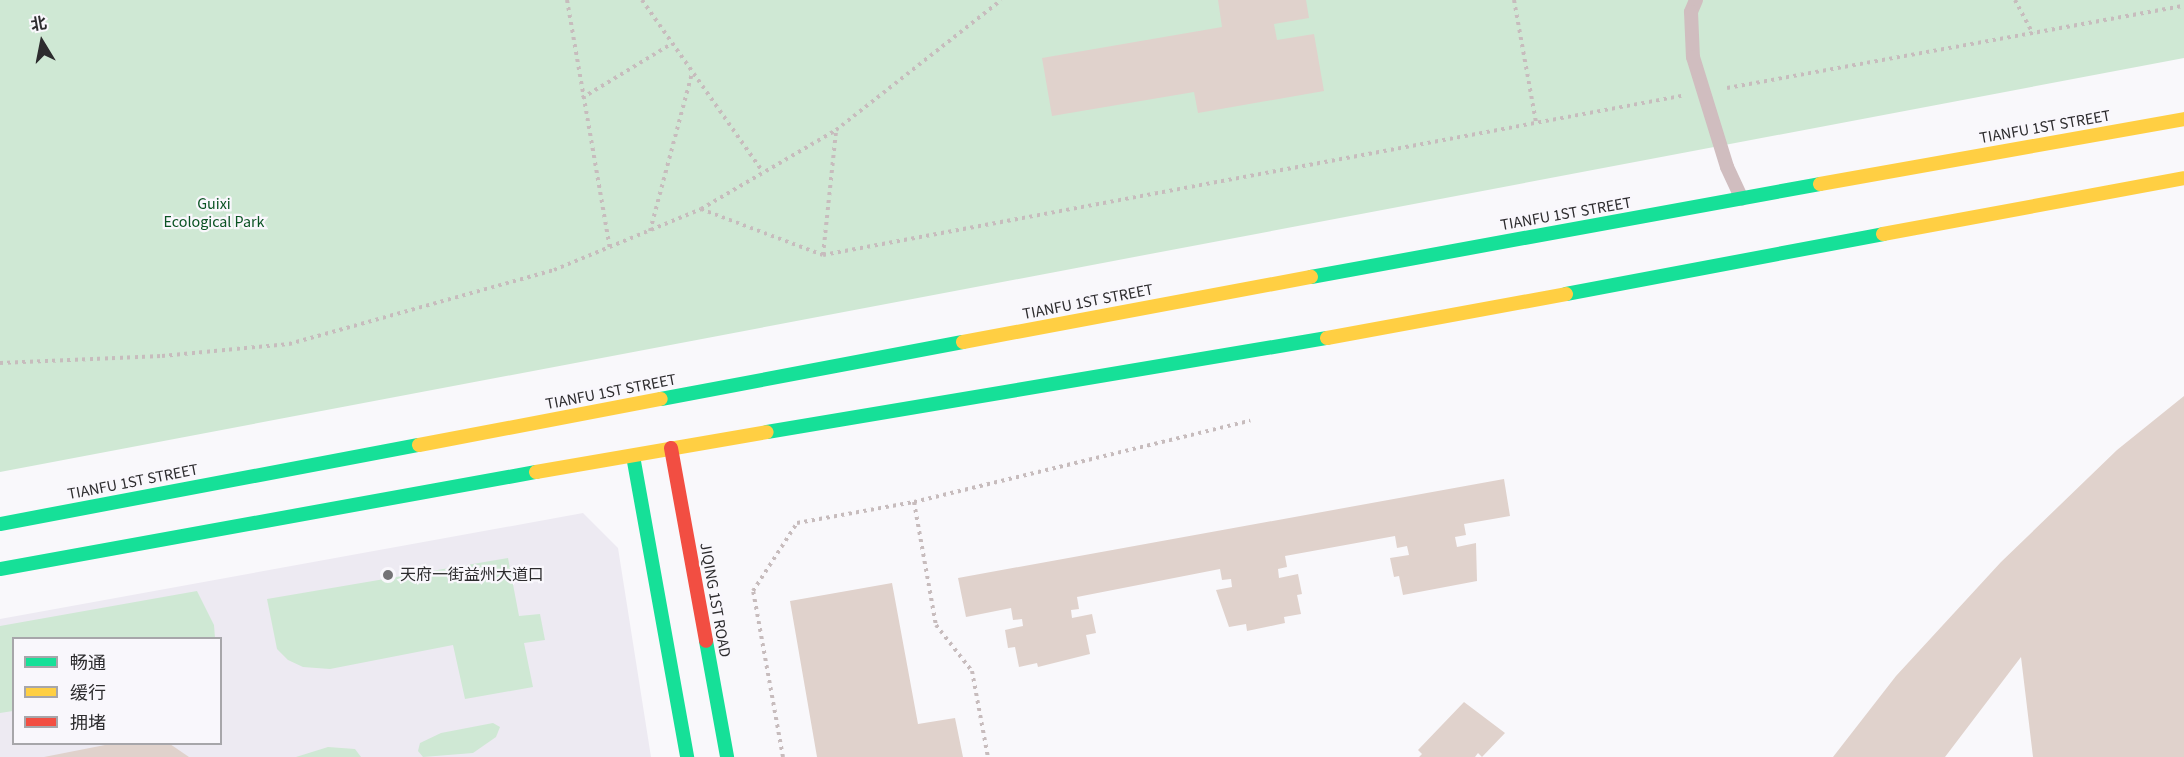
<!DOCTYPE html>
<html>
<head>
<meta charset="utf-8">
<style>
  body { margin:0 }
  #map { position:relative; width:2184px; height:757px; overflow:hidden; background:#f9f8fb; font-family:"Source Sans 3","Noto Sans SC",sans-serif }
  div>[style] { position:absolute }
  .built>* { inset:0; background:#edeaf2 }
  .green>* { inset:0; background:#cfe8d4 }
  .building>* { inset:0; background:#e0d2cc }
  .path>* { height:4px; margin-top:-2px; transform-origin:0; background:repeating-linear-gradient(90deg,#c7bcbd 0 3px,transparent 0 7.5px) }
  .lane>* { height:14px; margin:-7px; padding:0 7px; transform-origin:7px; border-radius:7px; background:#d0bdbf }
  .fast>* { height:14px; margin:-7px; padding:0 7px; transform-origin:7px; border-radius:7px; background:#16e098 }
  .slow>* { height:14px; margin:-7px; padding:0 7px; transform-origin:7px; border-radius:7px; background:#ffcf43 }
  .jam>* { height:14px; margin:-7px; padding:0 7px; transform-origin:7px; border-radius:7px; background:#f24e42 }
  .dots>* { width:16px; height:16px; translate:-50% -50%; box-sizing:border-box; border:3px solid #f9f7fc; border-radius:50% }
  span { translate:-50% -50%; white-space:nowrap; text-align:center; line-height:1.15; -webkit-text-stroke:4.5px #f9f7fc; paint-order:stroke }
  .street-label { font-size:16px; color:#2d2c2e }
  .park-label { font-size:16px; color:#0b5324 }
  .poi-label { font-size:16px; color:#2d2c2e }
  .left { translate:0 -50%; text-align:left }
  .legend { position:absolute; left:12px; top:637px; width:210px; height:108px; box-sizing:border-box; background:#f9f7fc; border:2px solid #a7a6aa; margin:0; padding:8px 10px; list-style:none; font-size:18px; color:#2d2c2e }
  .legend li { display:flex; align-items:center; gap:12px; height:30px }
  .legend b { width:30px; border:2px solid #a7a6aa }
  .north { position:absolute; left:12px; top:12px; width:60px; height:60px; -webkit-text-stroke:4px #f9f7fc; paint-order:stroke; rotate:350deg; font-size:16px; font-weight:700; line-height:24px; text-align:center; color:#2d2c2e }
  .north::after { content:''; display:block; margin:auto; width:21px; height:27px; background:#2d2c2e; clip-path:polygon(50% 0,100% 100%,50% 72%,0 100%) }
</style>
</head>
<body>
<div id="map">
  <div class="built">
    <i style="clip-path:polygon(evenodd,583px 513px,618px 548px,651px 757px,0 757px,0 619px,583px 513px,14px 638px,220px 638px,220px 744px,14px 744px,14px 638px)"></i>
  </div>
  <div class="green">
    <i style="clip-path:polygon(0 0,2184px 0,2184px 58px,0 472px)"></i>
    <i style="clip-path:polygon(508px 558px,519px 616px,540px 614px,545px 640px,524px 643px,533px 687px,465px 699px,453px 645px,330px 669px,303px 667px,288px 660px,277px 649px,267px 599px)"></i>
    <i style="clip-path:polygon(197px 591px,214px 625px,215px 638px,14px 638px,13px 711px,0 713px,0 626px)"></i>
    <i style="clip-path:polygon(493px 723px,500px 727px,496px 737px,473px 753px,423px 757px,418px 751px,420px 743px,441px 733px)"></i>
    <i style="clip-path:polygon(328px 747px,355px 749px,361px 757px,296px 757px)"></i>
  </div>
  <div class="building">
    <i style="clip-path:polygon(1218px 0,1306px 0,1309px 18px,1274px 24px,1277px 40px,1314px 34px,1324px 91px,1198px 113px,1194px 92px,1052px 116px,1042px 58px,1222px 27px)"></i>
    <i style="clip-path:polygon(2184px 396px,2184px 757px,2033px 757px,2021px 657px,1945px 757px,1833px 757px,1896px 676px,2001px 562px,2117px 450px)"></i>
    <i style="clip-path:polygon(1504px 479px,1510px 516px,1464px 524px,1466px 535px,1455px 537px,1457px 547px,1476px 543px,1477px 581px,1403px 595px,1399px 576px,1394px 577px,1390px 558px,1409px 555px,1407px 546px,1397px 548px,1395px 536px,1285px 556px,1287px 567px,1278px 569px,1279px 578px,1298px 574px,1302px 594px,1297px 595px,1301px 614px,1284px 617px,1285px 623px,1247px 631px,1246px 624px,1229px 627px,1216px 590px,1232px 587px,1231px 579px,1222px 580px,1220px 569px,1077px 597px,1079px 609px,1071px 610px,1072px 618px,1092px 614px,1096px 633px,1086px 635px,1090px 654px,1038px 667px,1037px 663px,1019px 667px,1015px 647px,1008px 648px,1005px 630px,1023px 626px,1022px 619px,1013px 620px,1011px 608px,966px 617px,958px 578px)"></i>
    <i style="clip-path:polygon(892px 583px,918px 724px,955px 718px,963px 757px,817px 757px,790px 601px)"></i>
    <i style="clip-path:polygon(1464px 702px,1505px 733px,1482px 757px,1478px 753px,1475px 757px,1419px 757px,1422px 754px,1418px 750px)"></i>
    <i style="clip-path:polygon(110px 744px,170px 744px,189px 757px,44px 757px)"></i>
  </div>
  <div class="path">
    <i style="left:567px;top:0;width:252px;rotate:80.2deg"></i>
    <i style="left:642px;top:0;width:210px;rotate:54.9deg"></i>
    <i style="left:1514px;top:0;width:124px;rotate:79.8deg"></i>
    <i style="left:2015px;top:0;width:38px;rotate:62deg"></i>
    <i style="left:1727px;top:88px;width:464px;rotate:-10.2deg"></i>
    <i style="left:582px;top:98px;width:104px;rotate:-31.2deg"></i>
    <i style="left:701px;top:209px;width:130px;rotate:20.7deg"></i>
    <i style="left:823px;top:255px;width:873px;rotate:-10.5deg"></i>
    <i style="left:650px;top:231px;width:163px;rotate:-75.1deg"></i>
    <i style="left:823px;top:255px;width:125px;rotate:-84deg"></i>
    <i style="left:0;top:363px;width:162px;rotate:-2.5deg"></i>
    <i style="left:162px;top:356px;width:128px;rotate:-5.4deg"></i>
    <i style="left:289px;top:344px;width:275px;rotate:-15.6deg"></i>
    <i style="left:554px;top:270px;width:159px;rotate:-22.5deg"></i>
    <i style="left:701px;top:209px;width:156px;rotate:-30.3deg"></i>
    <i style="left:836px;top:130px;width:210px;rotate:-38.2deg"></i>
    <i style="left:914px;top:502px;width:125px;rotate:79.9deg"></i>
    <i style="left:936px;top:625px;width:58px;rotate:52deg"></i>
    <i style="left:972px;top:671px;width:87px;rotate:79.5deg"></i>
    <i style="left:783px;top:757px;width:169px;rotate:-100.2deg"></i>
    <i style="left:753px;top:591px;width:81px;rotate:-57.1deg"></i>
    <i style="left:797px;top:523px;width:119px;rotate:-10.2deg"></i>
    <i style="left:914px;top:502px;width:346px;rotate:-13.6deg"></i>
  </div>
  <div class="lane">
    <i style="left:1696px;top:0;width:13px;rotate:113deg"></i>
    <i style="left:1691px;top:12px;width:45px;rotate:87.5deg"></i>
    <i style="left:1693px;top:57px;width:115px;rotate:72.8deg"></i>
    <i style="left:1727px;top:167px;width:35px;rotate:65deg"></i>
  </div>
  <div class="fast">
    <i style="left:1311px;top:277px;width:517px;rotate:-10.35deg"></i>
    <i style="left:1566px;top:294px;width:323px;rotate:-10.7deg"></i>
    <i style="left:661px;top:399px;width:307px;rotate:-10.7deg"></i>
    <i style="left:767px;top:432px;width:568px;rotate:-9.53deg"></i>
    <i style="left:633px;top:456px;width:306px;rotate:79.8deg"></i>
    <i style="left:0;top:524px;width:426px;rotate:-10.7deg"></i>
    <i style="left:0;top:569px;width:545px;rotate:-10.26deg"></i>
    <i style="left:706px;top:641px;width:118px;rotate:79.7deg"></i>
  </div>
  <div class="slow">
    <i style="left:1820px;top:184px;width:370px;rotate:-10.1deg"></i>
    <i style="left:1883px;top:234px;width:306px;rotate:-10.5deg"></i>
    <i style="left:1327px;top:338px;width:243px;rotate:-10.4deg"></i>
    <i style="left:963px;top:342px;width:354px;rotate:-10.6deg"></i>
    <i style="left:419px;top:445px;width:246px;rotate:-10.8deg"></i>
    <i style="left:536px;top:472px;width:234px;rotate:-9.8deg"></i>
  </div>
  <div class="jam">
    <i style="left:671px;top:448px;width:196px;rotate:79.7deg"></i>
  </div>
  <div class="dots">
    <i style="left:388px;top:575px;background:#747376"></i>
  </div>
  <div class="street-label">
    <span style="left:2045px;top:127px;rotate:-10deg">TIANFU 1ST STREET</span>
    <span style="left:1566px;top:214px;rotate:-10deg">TIANFU 1ST STREET</span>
    <span style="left:1088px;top:302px;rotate:-11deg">TIANFU 1ST STREET</span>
    <span style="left:611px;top:392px;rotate:-11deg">TIANFU 1ST STREET</span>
    <span style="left:133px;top:482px;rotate:-11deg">TIANFU 1ST STREET</span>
    <span style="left:715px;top:600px;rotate:80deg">JIQING 1ST ROAD</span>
  </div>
  <div class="park-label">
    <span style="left:214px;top:213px">Guixi<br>Ecological Park</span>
  </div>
  <div class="poi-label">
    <span class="left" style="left:400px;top:575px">天府一街益州大道口</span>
  </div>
  <ul class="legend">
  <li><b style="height:8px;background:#16e098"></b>畅通</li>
  <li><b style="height:8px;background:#ffcf43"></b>缓行</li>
  <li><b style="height:8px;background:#f24e42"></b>拥堵</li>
  </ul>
  <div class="north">北</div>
</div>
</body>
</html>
